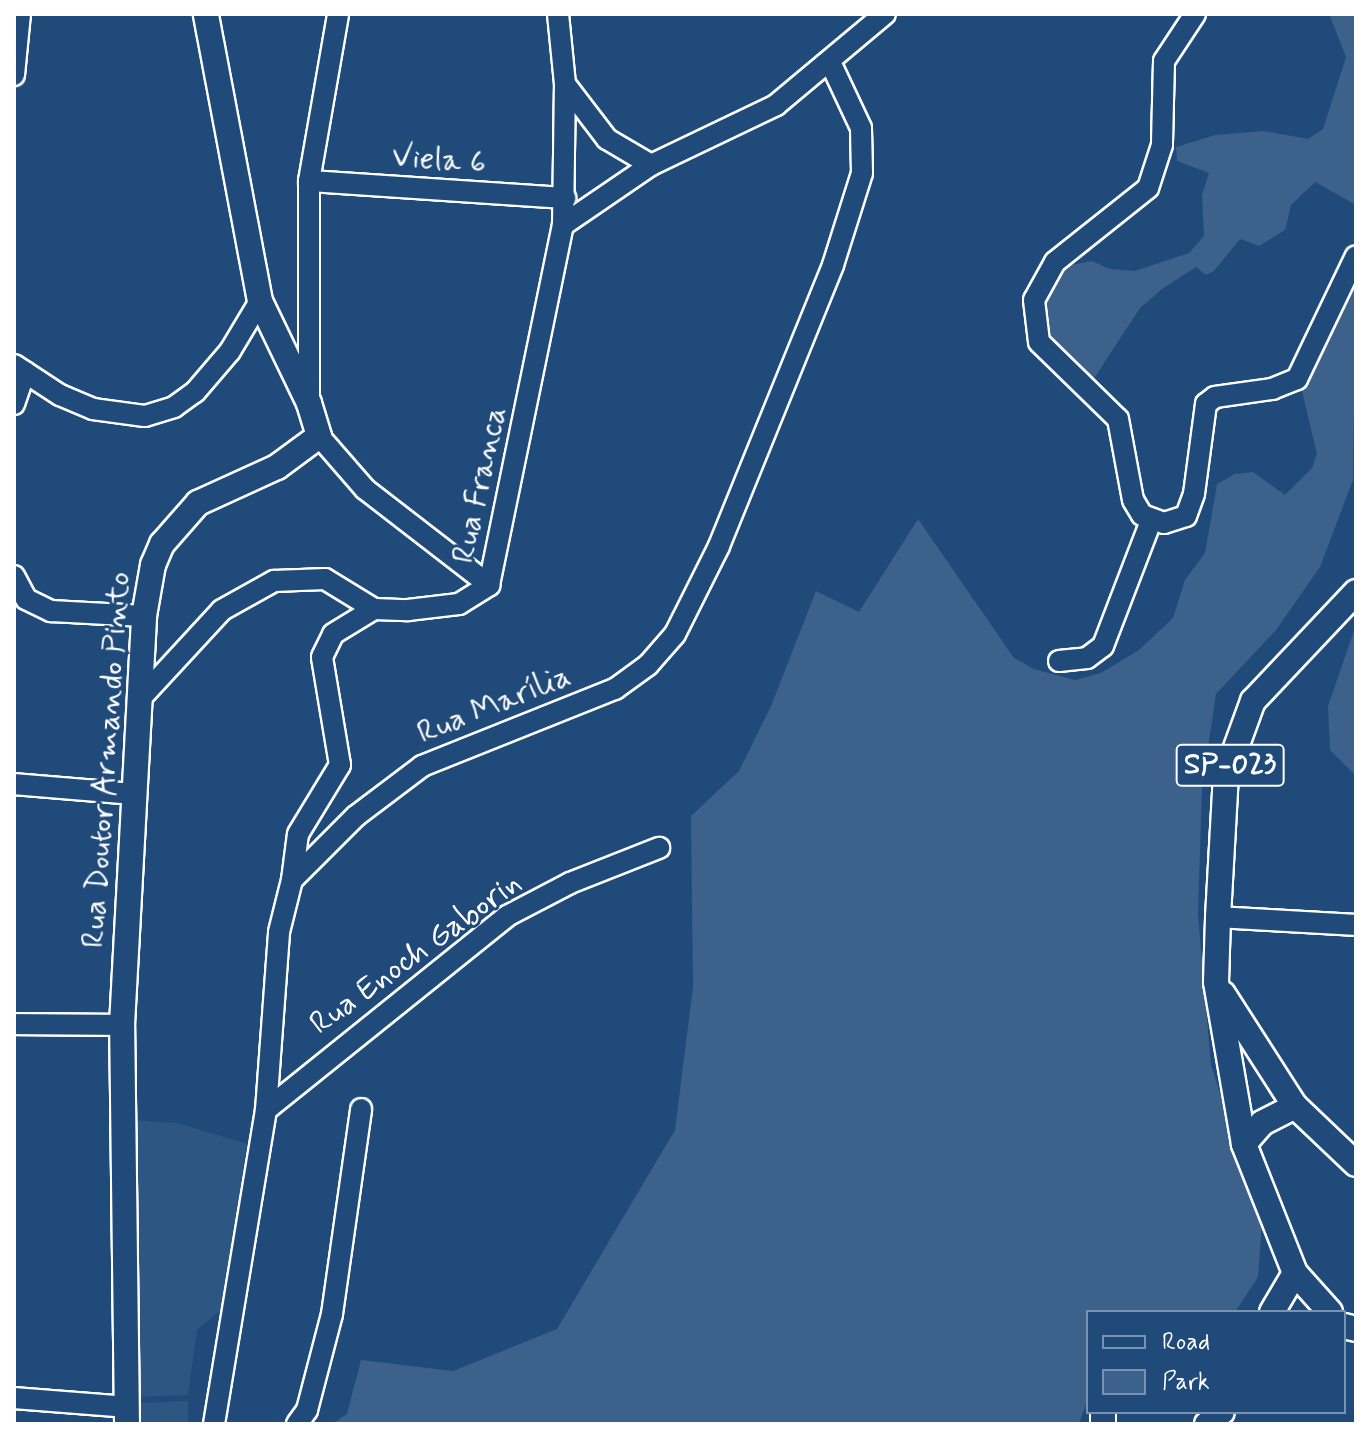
<!DOCTYPE html>
<html>
<head>
<meta charset="utf-8">
<style>
  body { margin:0 }
  #map { position:relative; width:1370px; height:1438px; overflow:hidden; background:#1f4a7a; font-family:Mynerve,sans-serif }
  div>[style] { position:absolute }
  .built>* { inset:0; background:#2e5683 }
  .green>* { inset:0; background:#3c618b }
  .roads { filter:drop-shadow(2px 0 #fff) drop-shadow(-2px 0 #fff) drop-shadow(0 2px #fff) drop-shadow(0 -2px #fff) }
  .minor>* { height:20px; margin:-10px; padding:0 10px; transform-origin:10px; border-radius:10px; background:#1f4a7a }
  .major>* { height:24px; margin:-12px; padding:0 12px; transform-origin:12px; border-radius:12px; background:#1f4a7a }
  span { translate:-50% -50%; white-space:nowrap; text-align:center; line-height:1.15; -webkit-text-stroke:6px #1f4a7a; paint-order:stroke }
  .shield-label span { padding:2px 6px; background:#1f4a7a; border:2px solid; border-radius:6px; -webkit-text-stroke-width:0 }
  .shield-label { font-size:30px; color:#fff; font-weight:700 }
  .street-label { font-size:32px; color:#fff }
  .frame { position:absolute; inset:0; border:16px solid #fff; pointer-events:none }
  .legend { position:absolute; left:1086px; top:1310px; width:260px; height:104px; box-sizing:border-box; background:#1f4a7a; border:2px solid #7992af; margin:0; padding:10px 14px; list-style:none; font-size:24px; color:#fff }
  .legend li { display:flex; align-items:center; gap:16px; height:40px }
  .legend b { width:40px; border:2px solid #7992af }
</style>
</head>
<body>
<div id="map">
  <div class="built">
    <i style="clip-path:polygon(130px 1120px,177px 1123px,247px 1144px,221px 1310px,197px 1330px,188px 1395px,139px 1397px)"></i>
    <i style="clip-path:polygon(188px 1401px,188px 1424px,136px 1424px,136px 1403px)"></i>
  </div>
  <div class="green">
    <i style="clip-path:polygon(1329px 14px,1356px 14px,1356px 205px,1315px 182px,1291px 205px,1285px 230px,1259px 246px,1240px 239px,1214px 271px,1206px 275px,1196px 267px,1162px 289px,1140px 308px,1091px 383px,1042px 341px,1044px 282px,1066px 266px,1092px 261px,1110px 269px,1135px 271px,1189px 253px,1204px 236px,1202px 195px,1209px 173px,1177px 161px,1176px 147px,1215px 135px,1264px 131px,1308px 139px,1323px 129px,1346px 57px)"></i>
    <i style="clip-path:polygon(1356px 271px,1353px 480px,1320px 567px,1276px 630px,1216px 694px,1202px 789px,1198px 915px,1211px 1065px,1262px 1223px,1258px 1277px,1235px 1312px,1088px 1312px,1088px 1399px,1079px 1424px,332px 1424px,347px 1414px,361px 1360px,453px 1371px,557px 1329px,675px 1130px,693px 987px,691px 816px,739px 771px,771px 706px,816px 591px,859px 612px,918px 519px,1014px 658px,1034px 669px,1075px 680px,1101px 673px,1139px 650px,1173px 618px,1185px 580px,1205px 553px,1217px 484px,1235px 474px,1253px 472px,1285px 495px,1312px 468px,1317px 454px,1301px 387px)"></i>
    <i style="clip-path:polygon(1356px 625px,1356px 776px,1330px 750px,1328px 706px)"></i>
  </div>
  <div class="roads">
    <div class="minor">
      <i style="left:558px;top:14px;width:70px;rotate:84.3deg"></i>
      <i style="left:565px;top:84px;width:69px;rotate:52.6deg"></i>
      <i style="left:607px;top:139px;width:51px;rotate:30.6deg"></i>
      <i style="left:651px;top:165px;width:139px;rotate:-25.6deg"></i>
      <i style="left:776px;top:105px;width:142px;rotate:-39.9deg"></i>
      <i style="left:1195px;top:14px;width:56px;rotate:123.4deg"></i>
      <i style="left:1164px;top:61px;width:84px;rotate:91.4deg"></i>
      <i style="left:1162px;top:145px;width:45px;rotate:108deg"></i>
      <i style="left:1148px;top:188px;width:119px;rotate:141.5deg"></i>
      <i style="left:1055px;top:262px;width:43px;rotate:118.9deg"></i>
      <i style="left:1034px;top:300px;width:42px;rotate:83.2deg"></i>
      <i style="left:1039px;top:342px;width:110px;rotate:44.3deg"></i>
      <i style="left:1118px;top:419px;width:82px;rotate:79.5deg"></i>
      <i style="left:1133px;top:500px;width:17px;rotate:59deg"></i>
      <i style="left:1142px;top:515px;width:23px;rotate:20deg"></i>
      <i style="left:1164px;top:523px;width:23px;rotate:-18deg"></i>
      <i style="left:1186px;top:516px;width:23px;rotate:-70deg"></i>
      <i style="left:1194px;top:494px;width:91px;rotate:-82.4deg"></i>
      <i style="left:1206px;top:404px;width:11px;rotate:-38deg"></i>
      <i style="left:1215px;top:397px;width:58px;rotate:-8deg"></i>
      <i style="left:1272px;top:389px;width:27px;rotate:-22deg"></i>
      <i style="left:1297px;top:379px;width:136px;rotate:-64.4deg"></i>
      <i style="left:14px;top:75px;width:61px;rotate:-84.4deg"></i>
      <i style="left:309px;top:181px;width:257px;rotate:3.8deg"></i>
      <i style="left:563px;top:225px;width:107px;rotate:-34.3deg"></i>
      <i style="left:14px;top:365px;width:55px;rotate:33.1deg"></i>
      <i style="left:60px;top:395px;width:36px;rotate:23deg"></i>
      <i style="left:93px;top:409px;width:52px;rotate:7.7deg"></i>
      <i style="left:145px;top:416px;width:30px;rotate:-17deg"></i>
      <i style="left:174px;top:407px;width:26px;rotate:-36deg"></i>
      <i style="left:195px;top:392px;width:54px;rotate:-49.5deg"></i>
      <i style="left:230px;top:351px;width:58px;rotate:-59deg"></i>
      <i style="left:309px;top:399px;width:218px;rotate:-90deg"></i>
      <i style="left:309px;top:181px;width:169px;rotate:-80.1deg"></i>
      <i style="left:14px;top:404px;width:34px;rotate:-71deg"></i>
      <i style="left:319px;top:436px;width:70px;rotate:49deg"></i>
      <i style="left:365px;top:489px;width:157px;rotate:37.7deg"></i>
      <i style="left:14px;top:576px;width:26px;rotate:62deg"></i>
      <i style="left:26px;top:599px;width:28px;rotate:26deg"></i>
      <i style="left:51px;top:611px;width:93px;rotate:3.1deg"></i>
      <i style="left:1059px;top:661px;width:28px;rotate:-6deg"></i>
      <i style="left:1087px;top:658px;width:20px;rotate:-37deg"></i>
      <i style="left:1103px;top:646px;width:134px;rotate:-69deg"></i>
      <i style="left:138px;top:701px;width:124px;rotate:-47.3deg"></i>
      <i style="left:222px;top:610px;width:60px;rotate:-29.1deg"></i>
      <i style="left:274px;top:581px;width:51px;rotate:-2.2deg"></i>
      <i style="left:325px;top:579px;width:57px;rotate:31.5deg"></i>
      <i style="left:374px;top:609px;width:34px;rotate:2deg"></i>
      <i style="left:408px;top:610px;width:51px;rotate:-6.7deg"></i>
      <i style="left:459px;top:604px;width:36px;rotate:-32deg"></i>
      <i style="left:489px;top:585px;width:368px;rotate:-78.4deg"></i>
      <i style="left:563px;top:225px;width:141px;rotate:-89.2deg"></i>
      <i style="left:14px;top:784px;width:119px;rotate:4.8deg"></i>
      <i style="left:292px;top:880px;width:46px;rotate:-82.6deg"></i>
      <i style="left:298px;top:834px;width:81px;rotate:-58.7deg"></i>
      <i style="left:340px;top:765px;width:109px;rotate:-99.5deg"></i>
      <i style="left:322px;top:657px;width:25px;rotate:-64deg"></i>
      <i style="left:333px;top:634px;width:48px;rotate:-31.4deg"></i>
      <i style="left:1218px;top:917px;width:138px;rotate:3.3deg"></i>
      <i style="left:14px;top:1024px;width:108px;rotate:0.5deg"></i>
      <i style="left:266px;top:1110px;width:309px;rotate:-38.8deg"></i>
      <i style="left:507px;top:916px;width:71px;rotate:-27.6deg"></i>
      <i style="left:570px;top:883px;width:96px;rotate:-21.5deg"></i>
      <i style="left:14px;top:1398px;width:114px;rotate:4.5deg"></i>
      <i style="left:214px;top:1424px;width:318px;rotate:-80.6deg"></i>
      <i style="left:266px;top:1110px;width:178px;rotate:-85.8deg"></i>
      <i style="left:279px;top:932px;width:54px;rotate:-76deg"></i>
      <i style="left:292px;top:880px;width:91px;rotate:-45deg"></i>
      <i style="left:356px;top:816px;width:83px;rotate:-37.1deg"></i>
      <i style="left:422px;top:766px;width:208px;rotate:-21.8deg"></i>
      <i style="left:615px;top:689px;width:41px;rotate:-36deg"></i>
      <i style="left:648px;top:665px;width:41px;rotate:-48.9deg"></i>
      <i style="left:675px;top:634px;width:98px;rotate:-63.4deg"></i>
      <i style="left:719px;top:546px;width:303px;rotate:-67.9deg"></i>
      <i style="left:833px;top:265px;width:96px;rotate:-72.5deg"></i>
      <i style="left:862px;top:173px;width:45px;rotate:-91.3deg"></i>
      <i style="left:861px;top:128px;width:71px;rotate:-115.1deg"></i>
      <i style="left:297px;top:1424px;width:17px;rotate:-54deg"></i>
      <i style="left:307px;top:1410px;width:99px;rotate:-75.4deg"></i>
      <i style="left:332px;top:1314px;width:207px;rotate:-81.9deg"></i>
    </div>
    <div class="major">
      <i style="left:1223px;top:994px;width:133px;rotate:57.3deg"></i>
      <i style="left:1295px;top:1106px;width:84px;rotate:43.6deg"></i>
      <i style="left:1244px;top:1144px;width:28px;rotate:-49deg"></i>
      <i style="left:1262px;top:1123px;width:37px;rotate:-27deg"></i>
      <i style="left:1272px;top:1312px;width:45px;rotate:-59.5deg"></i>
      <i style="left:1330px;top:1312px;width:52px;rotate:-131.9deg"></i>
      <i style="left:1295px;top:1273px;width:139px;rotate:-111.6deg"></i>
      <i style="left:1244px;top:1144px;width:164px;rotate:-99.8deg"></i>
      <i style="left:1216px;top:982px;width:65px;rotate:-88.2deg"></i>
      <i style="left:1218px;top:917px;width:142px;rotate:-86.8deg"></i>
      <i style="left:1226px;top:775px;width:79px;rotate:-70deg"></i>
      <i style="left:1253px;top:701px;width:150px;rotate:-46.6deg"></i>
      <i style="left:1344px;top:1326px;width:12px;rotate:14deg"></i>
      <i style="left:127px;top:1424px;width:399px;rotate:-90.7deg"></i>
      <i style="left:122px;top:1025px;width:410px;rotate:-86.9deg"></i>
      <i style="left:144px;top:616px;width:52px;rotate:-80deg"></i>
      <i style="left:153px;top:565px;width:23px;rotate:-67deg"></i>
      <i style="left:162px;top:544px;width:55px;rotate:-48.7deg"></i>
      <i style="left:198px;top:503px;width:87px;rotate:-24.5deg"></i>
      <i style="left:277px;top:467px;width:52px;rotate:-36.4deg"></i>
      <i style="left:319px;top:436px;width:34px;rotate:-107deg"></i>
      <i style="left:309px;top:403px;width:113px;rotate:-115.7deg"></i>
      <i style="left:260px;top:301px;width:292px;rotate:-100.7deg"></i>
      <i style="left:1103px;top:1424px;width:12px;rotate:-90deg"></i>
      <i style="left:1207px;top:1424px;width:19px;rotate:-39deg"></i>
    </div>
  </div>
  <div class="shield-label">
    <span style="left:1230px;top:765px">SP-023</span>
  </div>
  <div class="street-label">
    <span style="left:439px;top:160px;rotate:4deg">Viela 6</span>
    <span style="left:480px;top:485px;rotate:-78deg">Rua Franca</span>
    <span style="left:494px;top:705px;rotate:-22deg">Rua Marília</span>
    <span style="left:107px;top:760px;rotate:-86deg">Rua Doutor Armando Pinto</span>
    <span style="left:416px;top:954px;rotate:-36deg">Rua Enoch Gaborin</span>
  </div>
  <div class="frame"></div>
  <ul class="legend">
  <li><b style="height:10px;background:#1f4a7a"></b>Road</li>
  <li><b style="height:22px;background:#3c618b"></b>Park</li>
  </ul>
</div>
</body>
</html>
